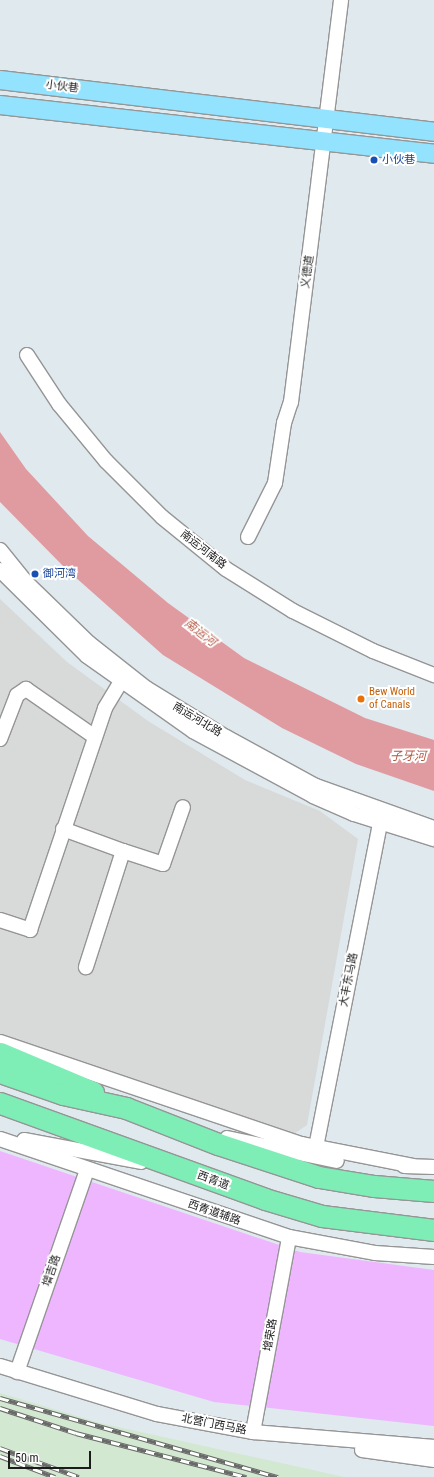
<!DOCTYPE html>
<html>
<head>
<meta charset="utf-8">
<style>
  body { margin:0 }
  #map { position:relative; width:434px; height:1477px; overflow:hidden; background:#dfe9ee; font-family:"Roboto Condensed","Noto Sans SC",sans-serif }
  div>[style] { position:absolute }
  .residential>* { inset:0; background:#d8d9d9 }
  .industrial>* { inset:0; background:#d3e8d0 }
  .park>* { inset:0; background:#edb6fe }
  .water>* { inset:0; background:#e09ba1 }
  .roads { filter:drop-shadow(1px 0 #959595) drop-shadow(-1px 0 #959595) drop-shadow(0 1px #959595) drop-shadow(0 -1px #959595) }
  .minor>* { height:14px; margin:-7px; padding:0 7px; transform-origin:7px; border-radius:7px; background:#fff }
  .major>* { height:18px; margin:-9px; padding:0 9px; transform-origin:9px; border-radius:9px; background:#93e3ff }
  .highway>* { height:21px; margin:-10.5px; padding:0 10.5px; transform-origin:10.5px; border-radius:10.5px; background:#7eedb6 }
  .rail>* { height:4.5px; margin-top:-2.25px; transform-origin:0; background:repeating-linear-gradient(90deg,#fff 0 9px,#696969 0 18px); box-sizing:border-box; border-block:1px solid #696969 }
  .dots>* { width:11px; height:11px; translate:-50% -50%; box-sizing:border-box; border:2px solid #fff; border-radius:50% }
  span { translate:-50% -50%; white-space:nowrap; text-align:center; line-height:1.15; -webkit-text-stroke:4px #fff; paint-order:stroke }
  .street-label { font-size:11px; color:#1b1b1b }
  .transit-label { font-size:11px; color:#164399 }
  .left { translate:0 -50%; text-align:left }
  .food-label { font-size:11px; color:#c56008 }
  .water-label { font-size:12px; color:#b15540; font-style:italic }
  .scale { position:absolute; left:8px; top:1451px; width:83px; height:18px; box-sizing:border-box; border:2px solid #1b1b1b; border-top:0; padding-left:5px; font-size:12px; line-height:14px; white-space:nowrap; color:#1b1b1b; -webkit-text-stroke:3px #fff; paint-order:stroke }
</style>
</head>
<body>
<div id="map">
  <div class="residential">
    <i style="clip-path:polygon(0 599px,67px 662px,148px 721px,245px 780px,320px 811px,358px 839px,307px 1125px,292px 1135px,0 1034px)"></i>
  </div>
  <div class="industrial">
    <i style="clip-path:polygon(0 1393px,100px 1423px,344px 1477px,0 1477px)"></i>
  </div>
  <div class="park">
    <i style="clip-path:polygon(0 1151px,300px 1252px,434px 1270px,434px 1426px,214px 1402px,0 1339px)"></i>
  </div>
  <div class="water">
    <i style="clip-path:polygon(0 432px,26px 469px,88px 536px,168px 603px,244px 658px,365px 718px,434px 740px,434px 791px,356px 764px,282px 728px,163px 655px,65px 568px,0 502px)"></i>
  </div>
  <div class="roads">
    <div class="minor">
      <i style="left:27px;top:355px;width:59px;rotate:56.9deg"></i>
      <i style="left:59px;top:404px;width:74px;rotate:50.5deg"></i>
      <i style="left:106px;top:461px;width:79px;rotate:45deg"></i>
      <i style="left:162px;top:517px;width:82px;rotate:39.1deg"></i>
      <i style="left:226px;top:569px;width:79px;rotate:32.1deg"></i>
      <i style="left:293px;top:611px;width:89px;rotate:26.6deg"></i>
      <i style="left:373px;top:651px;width:66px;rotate:21.5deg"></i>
      <i style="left:248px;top:537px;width:60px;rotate:-63.4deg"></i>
      <i style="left:275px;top:483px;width:61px;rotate:-81.5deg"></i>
      <i style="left:284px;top:423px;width:22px;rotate:-72deg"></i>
      <i style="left:291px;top:402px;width:405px;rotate:-82.9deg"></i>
      <i style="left:0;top:550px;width:41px;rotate:50.9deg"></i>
      <i style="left:26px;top:582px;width:88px;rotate:44.1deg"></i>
      <i style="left:89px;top:643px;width:73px;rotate:38.3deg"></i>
      <i style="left:146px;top:688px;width:94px;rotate:31.5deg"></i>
      <i style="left:226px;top:737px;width:102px;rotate:28.6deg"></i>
      <i style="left:316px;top:786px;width:125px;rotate:19.6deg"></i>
      <i style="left:0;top:570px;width:122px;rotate:44.7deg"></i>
      <i style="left:87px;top:656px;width:130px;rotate:35.3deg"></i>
      <i style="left:193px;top:731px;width:136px;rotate:28.4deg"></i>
      <i style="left:313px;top:796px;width:45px;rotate:23.7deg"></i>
      <i style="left:354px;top:814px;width:84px;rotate:17.4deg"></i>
      <i style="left:0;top:739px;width:47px;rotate:-68.9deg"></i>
      <i style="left:17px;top:695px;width:11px;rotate:-34deg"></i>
      <i style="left:26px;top:689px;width:84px;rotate:34.8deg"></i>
      <i style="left:63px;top:829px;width:64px;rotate:20.1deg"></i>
      <i style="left:123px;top:851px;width:122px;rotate:107.7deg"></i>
      <i style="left:123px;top:851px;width:42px;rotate:18deg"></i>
      <i style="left:163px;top:864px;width:60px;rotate:-70.7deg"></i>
      <i style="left:0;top:920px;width:32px;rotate:18deg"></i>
      <i style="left:30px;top:930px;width:234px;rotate:-71.3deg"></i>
      <i style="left:105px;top:708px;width:39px;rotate:-59deg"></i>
      <i style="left:0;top:1042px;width:319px;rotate:18.7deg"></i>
      <i style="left:302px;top:1144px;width:113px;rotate:11.2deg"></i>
      <i style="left:227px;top:1138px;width:112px;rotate:11.8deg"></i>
      <i style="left:0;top:1139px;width:305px;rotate:18.7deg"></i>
      <i style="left:289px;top:1237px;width:87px;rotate:10.5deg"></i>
      <i style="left:375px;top:1253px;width:59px;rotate:3.9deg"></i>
      <i style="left:24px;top:1140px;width:119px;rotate:10.6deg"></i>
      <i style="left:316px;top:1147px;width:338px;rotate:-78.8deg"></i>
      <i style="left:404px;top:1166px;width:30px;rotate:2deg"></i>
      <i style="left:0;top:1366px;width:164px;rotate:17deg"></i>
      <i style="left:157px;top:1414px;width:98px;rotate:10.6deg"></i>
      <i style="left:253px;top:1432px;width:182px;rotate:4.7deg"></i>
      <i style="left:17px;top:1372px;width:214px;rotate:-70.9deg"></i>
      <i style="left:253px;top:1432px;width:198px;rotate:-79.5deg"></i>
      <i style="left:362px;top:1450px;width:73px;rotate:7.9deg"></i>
    </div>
    <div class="major">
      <i style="left:0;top:80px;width:437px;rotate:6.8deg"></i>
      <i style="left:0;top:105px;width:437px;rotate:6.4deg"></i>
    </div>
    <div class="highway">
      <i style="left:0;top:1053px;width:101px;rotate:22.8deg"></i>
      <i style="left:0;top:1072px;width:67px;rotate:19.2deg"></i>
      <i style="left:63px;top:1094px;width:65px;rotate:12.5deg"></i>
      <i style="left:126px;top:1108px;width:99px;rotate:21.4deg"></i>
      <i style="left:218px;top:1144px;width:106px;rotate:18.1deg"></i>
      <i style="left:319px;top:1177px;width:56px;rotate:9.3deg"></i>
      <i style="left:374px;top:1186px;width:60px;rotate:4.8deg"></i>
      <i style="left:0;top:1103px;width:282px;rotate:19.9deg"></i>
      <i style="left:265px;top:1199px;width:59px;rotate:16.6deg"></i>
      <i style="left:322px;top:1216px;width:113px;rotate:7.1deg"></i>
    </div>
  </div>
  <div class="rail">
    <i style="left:0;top:1398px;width:289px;rotate:15.9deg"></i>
    <i style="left:0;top:1408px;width:80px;rotate:18.2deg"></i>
    <i style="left:76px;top:1433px;width:176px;rotate:14.5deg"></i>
    <i style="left:0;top:1448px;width:84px;rotate:20.2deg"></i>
    <i style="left:0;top:1456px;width:59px;rotate:20.9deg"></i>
  </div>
  <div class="dots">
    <i style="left:374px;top:160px;background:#1a4fb4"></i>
    <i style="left:35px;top:574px;background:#1a4fb4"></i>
    <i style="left:361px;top:699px;background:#e8710a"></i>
  </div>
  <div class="street-label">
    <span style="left:62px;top:87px;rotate:7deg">小伙巷</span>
    <span style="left:308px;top:272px;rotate:-82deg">义德道</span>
    <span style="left:203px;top:550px;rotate:38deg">南运河南路</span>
    <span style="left:197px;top:720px;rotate:31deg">南运河北路</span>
    <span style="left:349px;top:980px;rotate:-79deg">大丰东马路</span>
    <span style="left:213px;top:1181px;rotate:20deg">西青道</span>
    <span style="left:214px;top:1213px;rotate:19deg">西青道辅路</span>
    <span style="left:52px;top:1271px;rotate:-71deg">增吉路</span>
    <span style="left:271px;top:1335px;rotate:-80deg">增荣路</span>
    <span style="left:214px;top:1425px;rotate:11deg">北营门西马路</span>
  </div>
  <div class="transit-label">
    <span class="left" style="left:382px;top:160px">小伙巷</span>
    <span class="left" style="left:43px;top:574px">御河湾</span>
  </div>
  <div class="food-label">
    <span class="left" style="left:369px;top:699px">Bew World<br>of Canals</span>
  </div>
  <div class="water-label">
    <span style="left:200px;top:633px;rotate:38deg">南运河</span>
    <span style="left:408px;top:757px">子牙河</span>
  </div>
  <div class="scale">50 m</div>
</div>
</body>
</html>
